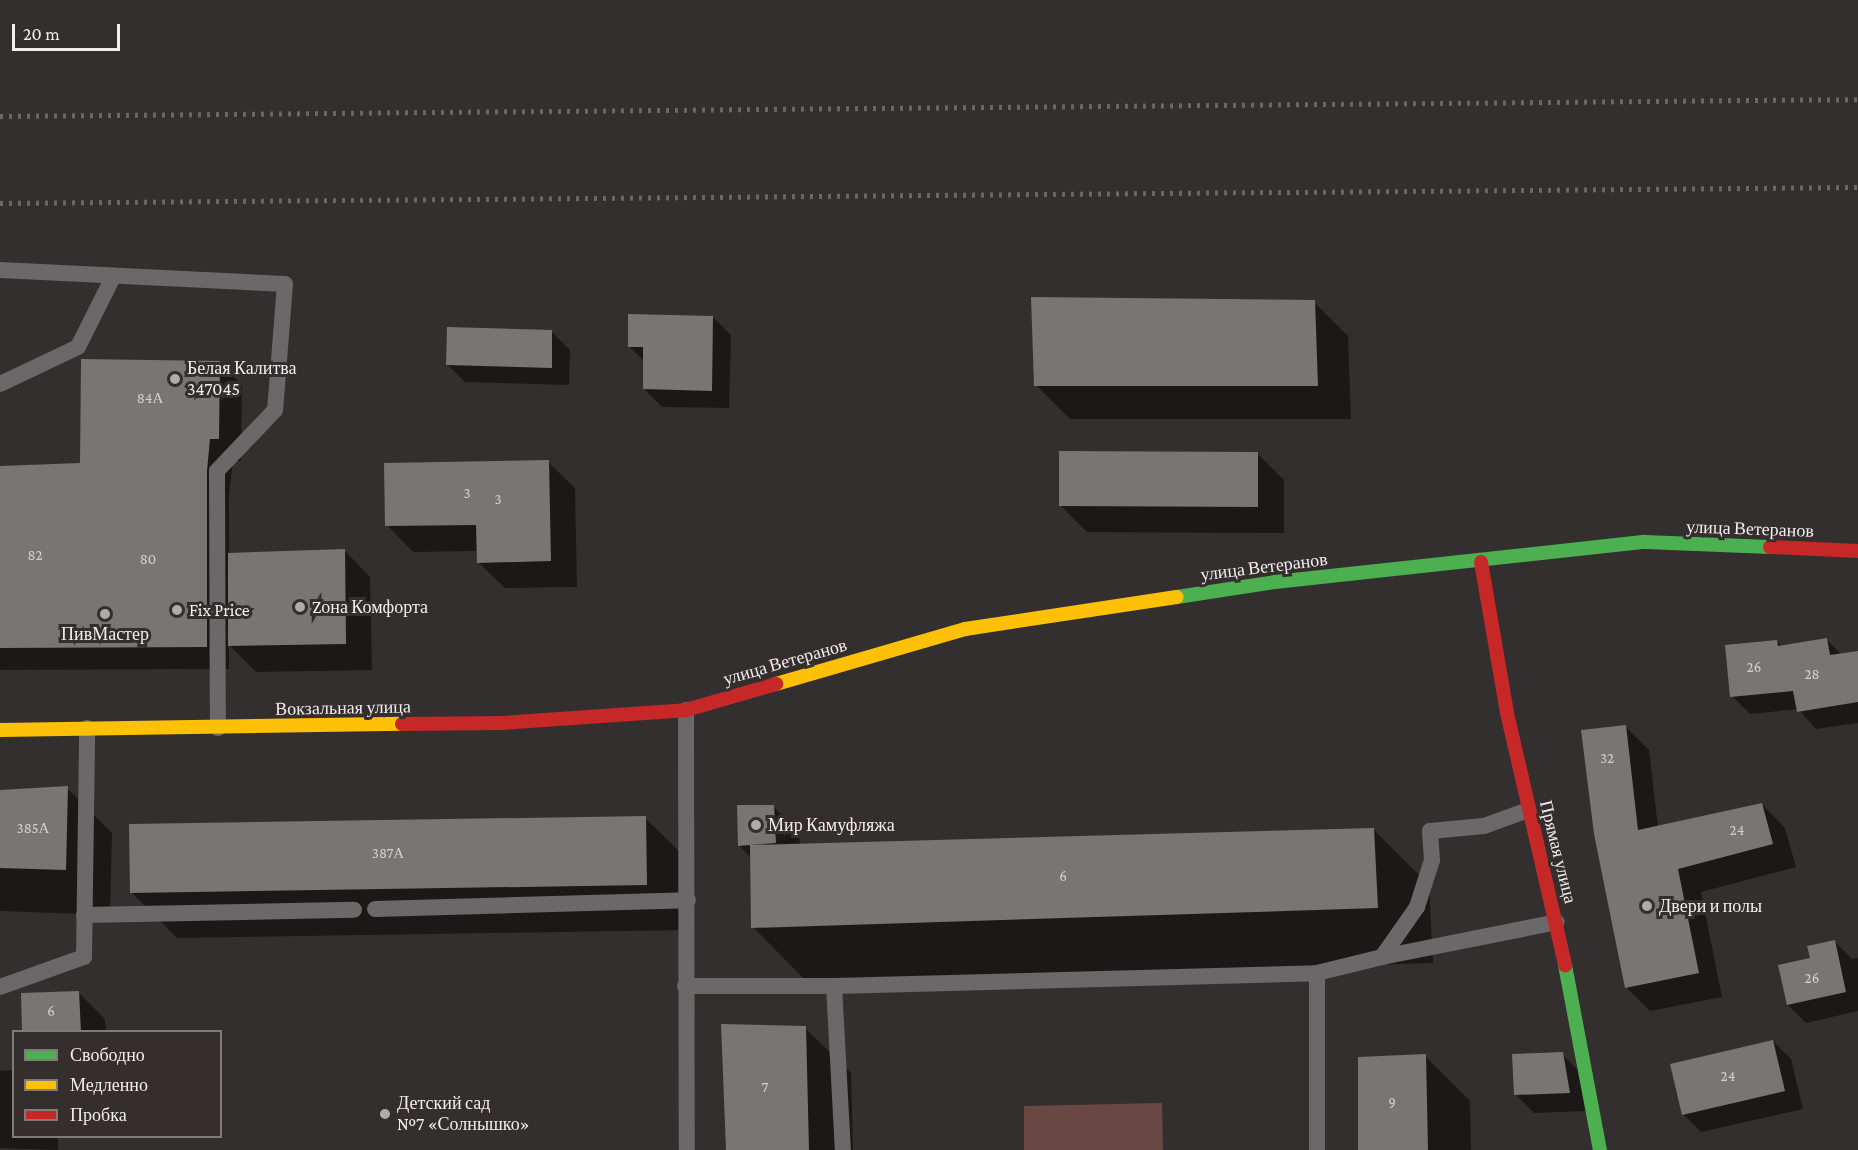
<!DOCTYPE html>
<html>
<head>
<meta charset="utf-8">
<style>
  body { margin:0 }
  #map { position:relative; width:1858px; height:1150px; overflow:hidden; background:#332f2e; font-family:"Crimson Pro",serif }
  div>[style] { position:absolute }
  .green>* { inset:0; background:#694742 }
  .shadow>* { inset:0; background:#0007 }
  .building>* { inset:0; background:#787575 }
  .lane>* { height:16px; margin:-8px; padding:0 8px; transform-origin:8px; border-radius:8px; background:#6a6868 }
  .fast>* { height:14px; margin:-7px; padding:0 7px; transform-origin:7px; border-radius:7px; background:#4caf50 }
  .slow>* { height:14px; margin:-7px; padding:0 7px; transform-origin:7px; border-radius:7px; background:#ffc107 }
  .jam>* { height:14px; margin:-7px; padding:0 7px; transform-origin:7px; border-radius:7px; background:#c62828 }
  .rail>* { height:4.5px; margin-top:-2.25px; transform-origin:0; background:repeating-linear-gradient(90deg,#696665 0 3px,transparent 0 9px) }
  .dots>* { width:16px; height:16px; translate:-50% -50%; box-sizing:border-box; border:3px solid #342e2d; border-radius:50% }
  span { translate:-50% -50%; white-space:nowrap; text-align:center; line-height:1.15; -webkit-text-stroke:6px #342e2d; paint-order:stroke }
  .number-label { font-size:15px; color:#d4d0d0 }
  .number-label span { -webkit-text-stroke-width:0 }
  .poi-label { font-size:18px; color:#f2eeee }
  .left { translate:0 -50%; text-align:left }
  .street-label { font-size:18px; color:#f2eeee }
  .legend { position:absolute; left:12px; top:1030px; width:210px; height:108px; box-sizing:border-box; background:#342e2d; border:2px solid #807b7a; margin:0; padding:8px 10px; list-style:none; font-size:18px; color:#f2eeee }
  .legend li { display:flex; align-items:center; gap:12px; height:30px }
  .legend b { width:30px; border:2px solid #807b7a }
  .scale { position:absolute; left:12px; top:24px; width:108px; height:27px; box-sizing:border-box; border:3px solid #f2eeee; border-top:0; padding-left:8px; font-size:18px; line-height:21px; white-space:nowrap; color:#f2eeee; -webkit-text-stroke:4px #342e2d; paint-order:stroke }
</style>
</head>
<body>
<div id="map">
  <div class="green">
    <i style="clip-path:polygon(1162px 1103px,1163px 1150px,1024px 1150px,1024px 1106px)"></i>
  </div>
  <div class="shadow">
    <i style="clip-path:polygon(1314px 302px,1348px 336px,1351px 419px,1070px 419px,1036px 385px)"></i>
    <i style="clip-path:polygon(713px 317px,731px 335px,729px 408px,662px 407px,644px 389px,645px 362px,629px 346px)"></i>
    <i style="clip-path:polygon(552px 332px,570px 350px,569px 385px,465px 382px,447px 364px)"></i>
    <i style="clip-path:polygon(219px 362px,242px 385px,241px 461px,233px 461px,229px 495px,229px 555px,344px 550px,370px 577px,372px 670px,256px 672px,229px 645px,229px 669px,0 670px,0 467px,82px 465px)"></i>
    <i style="clip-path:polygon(1258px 454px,1284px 480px,1284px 533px,1087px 532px,1060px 505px)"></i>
    <i style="clip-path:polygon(548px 462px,575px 488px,577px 587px,505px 588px,478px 562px,478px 551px,413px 552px,387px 525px)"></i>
    <i style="clip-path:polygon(1827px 640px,1842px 655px,1858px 652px,1858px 723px,1816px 729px,1798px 709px,1750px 714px,1732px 696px,1777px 641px,1782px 647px)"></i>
    <i style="clip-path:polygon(1625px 726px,1649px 750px,1658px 827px,1762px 804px,1785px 828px,1796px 867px,1701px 892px,1722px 997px,1650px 1011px,1626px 987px)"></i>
    <i style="clip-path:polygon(67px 788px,112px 833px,110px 915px,0 911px,0 791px)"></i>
    <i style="clip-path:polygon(773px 806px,799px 833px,800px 845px,1374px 830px,1429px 885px,1433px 963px,808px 983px,753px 927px,751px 858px,739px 845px)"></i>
    <i style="clip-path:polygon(645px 818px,691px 863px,692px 930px,177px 938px,132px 893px)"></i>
    <i style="clip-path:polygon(1834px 941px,1852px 959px,1858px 958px,1858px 1011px,1806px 1023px,1788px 1005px,1812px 959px)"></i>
    <i style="clip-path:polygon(79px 993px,105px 1019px,106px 1032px,24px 1032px)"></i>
    <i style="clip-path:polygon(805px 1028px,851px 1073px,853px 1150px,727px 1150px)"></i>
    <i style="clip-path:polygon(1773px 1041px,1791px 1059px,1803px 1109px,1701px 1132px,1683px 1114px)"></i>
    <i style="clip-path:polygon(1562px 1054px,1580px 1072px,1587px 1111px,1534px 1113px,1516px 1095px)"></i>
    <i style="clip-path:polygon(1425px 1056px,1470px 1101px,1471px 1150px,1359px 1150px)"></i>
    <i style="clip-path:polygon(14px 1070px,14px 1136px,58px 1136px,58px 1150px,0 1148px,0 1071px)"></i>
  </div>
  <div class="building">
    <i style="clip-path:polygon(1031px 297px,1315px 300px,1318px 386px,1034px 386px)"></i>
    <i style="clip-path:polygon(628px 314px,713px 316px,712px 391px,643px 389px,643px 347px,628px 347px)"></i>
    <i style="clip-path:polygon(447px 327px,552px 330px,552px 368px,446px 365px)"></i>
    <i style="clip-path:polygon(81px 359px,220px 361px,219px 439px,210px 439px,207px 471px,207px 647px,0 648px,0 466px,80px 463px)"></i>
    <i style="clip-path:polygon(1059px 451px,1258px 452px,1258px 507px,1059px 506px)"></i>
    <i style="clip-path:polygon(549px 460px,551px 561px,477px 563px,476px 525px,385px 526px,384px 463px)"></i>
    <i style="clip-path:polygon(345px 549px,346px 644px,228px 646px,228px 553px)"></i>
    <i style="clip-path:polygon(1827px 638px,1830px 655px,1858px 651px,1858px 702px,1797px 712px,1793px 691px,1730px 697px,1725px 645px,1777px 640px,1778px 646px)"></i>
    <i style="clip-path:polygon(1626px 725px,1638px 830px,1762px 803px,1773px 844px,1678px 869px,1699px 973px,1625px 988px,1594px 834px,1581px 730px)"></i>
    <i style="clip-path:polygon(68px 786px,66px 870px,0 868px,0 790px)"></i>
    <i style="clip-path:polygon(737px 805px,774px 805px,776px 843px,738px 846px)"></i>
    <i style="clip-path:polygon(646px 816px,647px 885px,130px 893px,129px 824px)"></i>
    <i style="clip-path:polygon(1374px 828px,1378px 908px,751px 928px,750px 845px)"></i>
    <i style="clip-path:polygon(1835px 940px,1846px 992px,1787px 1005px,1778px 965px,1810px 958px,1807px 946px)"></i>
    <i style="clip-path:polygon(79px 991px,81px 1032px,22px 1032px,21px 993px)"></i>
    <i style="clip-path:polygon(721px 1024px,806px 1026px,809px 1150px,726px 1150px)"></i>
    <i style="clip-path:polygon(1773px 1040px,1785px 1091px,1682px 1115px,1670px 1064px)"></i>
    <i style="clip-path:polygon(1563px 1052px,1570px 1093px,1514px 1095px,1512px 1054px)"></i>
    <i style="clip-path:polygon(1426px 1054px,1428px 1150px,1358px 1150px,1358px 1057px)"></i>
  </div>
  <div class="lane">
    <i style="left:0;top:270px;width:285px;rotate:2.8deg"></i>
    <i style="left:285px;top:284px;width:126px;rotate:94.5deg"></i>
    <i style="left:275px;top:410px;width:84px;rotate:133.6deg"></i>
    <i style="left:217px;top:471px;width:257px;rotate:89.8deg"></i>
    <i style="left:0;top:384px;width:86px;rotate:-25.4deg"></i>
    <i style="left:78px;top:347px;width:80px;rotate:-63.4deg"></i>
    <i style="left:686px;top:710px;width:440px;rotate:89.9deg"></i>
    <i style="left:375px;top:909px;width:313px;rotate:-1.6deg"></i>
    <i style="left:84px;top:915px;width:270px;rotate:-1.1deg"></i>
    <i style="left:1382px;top:957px;width:178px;rotate:-11.3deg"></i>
    <i style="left:1317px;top:973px;width:67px;rotate:-13.8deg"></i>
    <i style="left:1382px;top:957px;width:61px;rotate:-55deg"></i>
    <i style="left:1417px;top:907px;width:49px;rotate:-72.3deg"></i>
    <i style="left:1432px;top:860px;width:29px;rotate:-94deg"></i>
    <i style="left:1430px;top:831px;width:54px;rotate:-5.3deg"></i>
    <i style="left:1484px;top:826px;width:47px;rotate:-20deg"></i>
    <i style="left:685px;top:986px;width:149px"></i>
    <i style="left:834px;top:986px;width:483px;rotate:-1.5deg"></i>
    <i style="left:1317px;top:973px;width:177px;rotate:90deg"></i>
    <i style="left:834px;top:986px;width:164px;rotate:86.9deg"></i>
    <i style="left:0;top:987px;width:89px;rotate:-19.7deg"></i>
    <i style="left:84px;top:957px;width:229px;rotate:-89.2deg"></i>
  </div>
  <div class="fast">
    <i style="left:1177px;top:597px;width:99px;rotate:-8.7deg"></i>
    <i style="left:1275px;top:582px;width:372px;rotate:-6.2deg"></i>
    <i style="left:1645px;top:542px;width:125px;rotate:2.3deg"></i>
    <i style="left:1565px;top:965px;width:188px;rotate:79.3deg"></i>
  </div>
  <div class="slow">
    <i style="left:776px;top:684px;width:197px;rotate:-16.2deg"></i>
    <i style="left:965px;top:629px;width:214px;rotate:-8.6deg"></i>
    <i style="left:0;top:730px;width:402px;rotate:-0.9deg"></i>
  </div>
  <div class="jam">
    <i style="left:1770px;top:547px;width:88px;rotate:2.6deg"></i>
    <i style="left:1481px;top:562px;width:153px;rotate:80.2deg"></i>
    <i style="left:1507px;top:713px;width:259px;rotate:77deg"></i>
    <i style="left:402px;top:724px;width:100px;rotate:-0.6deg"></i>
    <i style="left:502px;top:723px;width:184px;rotate:-4deg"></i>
    <i style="left:686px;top:710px;width:94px;rotate:-16.1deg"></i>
  </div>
  <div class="rail">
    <i style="left:0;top:116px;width:1858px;rotate:-0.52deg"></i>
    <i style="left:0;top:203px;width:1858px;rotate:-0.49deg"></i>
  </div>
  <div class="dots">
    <i style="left:175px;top:379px;background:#afabab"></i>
    <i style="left:300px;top:607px;background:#afabab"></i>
    <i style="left:177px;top:610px;background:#afabab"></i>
    <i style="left:105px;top:614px;background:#afabab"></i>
    <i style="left:756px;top:825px;background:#afabab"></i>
    <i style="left:1647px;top:906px;background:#afabab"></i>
    <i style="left:385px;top:1114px;background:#afabab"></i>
  </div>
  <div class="number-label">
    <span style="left:150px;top:399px">84А</span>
    <span style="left:467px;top:494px">3</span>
    <span style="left:498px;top:500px">3</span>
    <span style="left:35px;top:556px">82</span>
    <span style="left:148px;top:560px">80</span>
    <span style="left:1754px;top:668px">26</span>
    <span style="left:1812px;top:675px">28</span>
    <span style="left:1607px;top:759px">32</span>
    <span style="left:33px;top:829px">385А</span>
    <span style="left:1737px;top:831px">24</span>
    <span style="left:388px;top:854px">387А</span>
    <span style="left:1063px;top:877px">6</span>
    <span style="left:1812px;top:979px">26</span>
    <span style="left:51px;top:1012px">6</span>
    <span style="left:1728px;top:1077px">24</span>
    <span style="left:765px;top:1088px">7</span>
    <span style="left:1392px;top:1103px">9</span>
  </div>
  <div class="poi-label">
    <span class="left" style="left:187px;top:379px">Белая Калитва<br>347045</span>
    <span class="left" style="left:312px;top:607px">Zона Комфорта</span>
    <span class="left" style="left:189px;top:610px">Fix Price</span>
    <span style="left:105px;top:634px">ПивМастер</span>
    <span class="left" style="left:768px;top:825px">Мир Камуфляжа</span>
    <span class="left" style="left:1659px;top:906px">Двери и полы</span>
    <span class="left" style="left:397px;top:1114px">Детский сад<br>№7 «Солнышко»</span>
  </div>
  <div class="street-label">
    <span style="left:1750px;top:529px;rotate:2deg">улица Ветеранов</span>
    <span style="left:1264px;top:567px;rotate:-7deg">улица Ветеранов</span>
    <span style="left:785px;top:662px;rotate:-16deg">улица Ветеранов</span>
    <span style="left:343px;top:708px;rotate:-1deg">Вокзальная улица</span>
    <span style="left:1558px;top:852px;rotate:76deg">Прямая улица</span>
  </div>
  <ul class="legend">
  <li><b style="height:8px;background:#4caf50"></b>Свободно</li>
  <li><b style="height:8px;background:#ffc107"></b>Медленно</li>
  <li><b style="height:8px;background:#c62828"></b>Пробка</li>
  </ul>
  <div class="scale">20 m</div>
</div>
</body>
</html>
